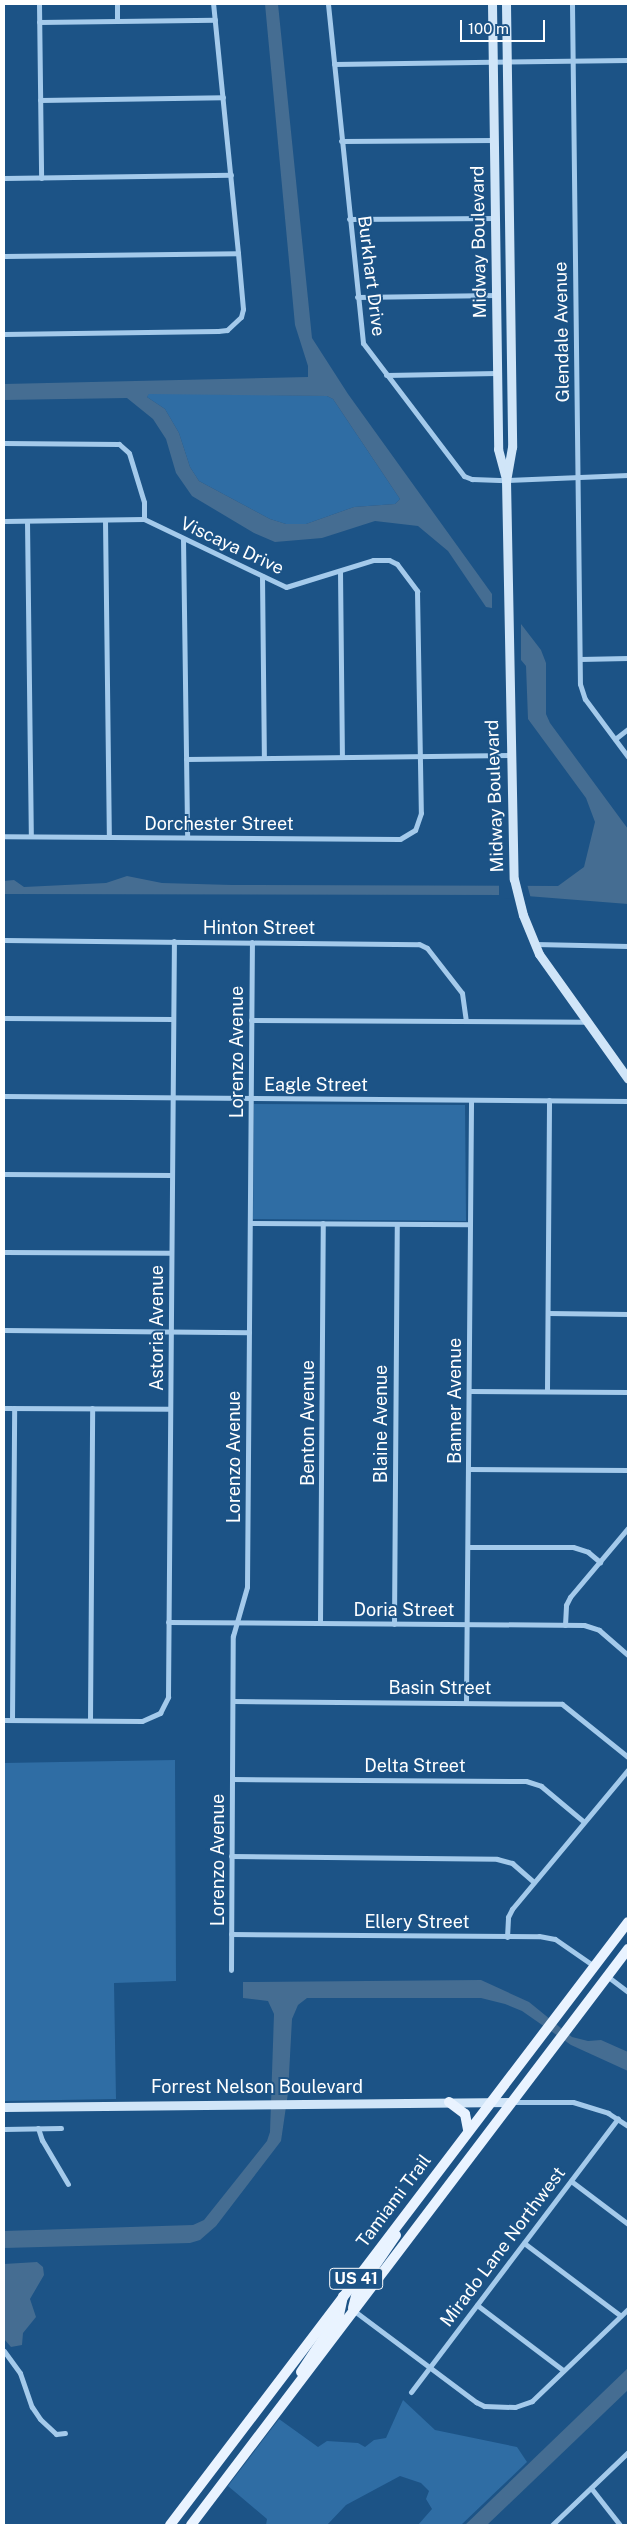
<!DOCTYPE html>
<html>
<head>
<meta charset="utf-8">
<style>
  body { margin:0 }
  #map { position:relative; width:632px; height:2529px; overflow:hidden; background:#1c5386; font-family:"Public Sans",sans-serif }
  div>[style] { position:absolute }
  .green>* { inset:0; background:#2f6da4 }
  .water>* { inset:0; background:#456d92 }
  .pier>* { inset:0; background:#1c5386 }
  .street>* { height:5px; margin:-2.5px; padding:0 2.5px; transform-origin:2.5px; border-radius:2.5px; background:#a4caeb }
  .secondary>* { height:9px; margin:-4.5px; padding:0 4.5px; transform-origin:4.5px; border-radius:4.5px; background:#d0e5f8 }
  .primary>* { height:10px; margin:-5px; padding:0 5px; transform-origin:5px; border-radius:5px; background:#e9f3ff }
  span { translate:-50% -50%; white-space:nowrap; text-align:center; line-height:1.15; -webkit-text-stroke:4px #1c5386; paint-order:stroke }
  .shield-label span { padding:1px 4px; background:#1c5386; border:1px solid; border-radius:4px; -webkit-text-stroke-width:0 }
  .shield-label { font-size:16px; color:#fff; font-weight:700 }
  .street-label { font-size:18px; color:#fff }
  .frame { position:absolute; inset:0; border:5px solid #fff; pointer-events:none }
  .scale { position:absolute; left:460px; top:20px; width:85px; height:22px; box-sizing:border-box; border:2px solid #fff; border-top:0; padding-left:6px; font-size:15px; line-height:18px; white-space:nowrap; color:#fff; -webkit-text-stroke:4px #1c5386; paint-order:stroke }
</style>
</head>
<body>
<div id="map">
  <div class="green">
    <i style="clip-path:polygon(149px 393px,327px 396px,333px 399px,400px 499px,395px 504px,354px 507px,306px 524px,286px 524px,270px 519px,199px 481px,190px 467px,179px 433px,165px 409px,147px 397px)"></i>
    <i style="clip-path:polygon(254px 1104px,465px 1105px,466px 1221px,253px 1219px)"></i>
    <i style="clip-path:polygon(175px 1760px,176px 1981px,114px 1983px,116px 2099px,4px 2101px,4px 1763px)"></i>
    <i style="clip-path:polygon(403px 2400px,435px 2430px,517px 2447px,527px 2462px,461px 2525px,418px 2525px,432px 2509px,426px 2499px,429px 2491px,421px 2483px,400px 2476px,346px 2505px,327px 2525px,266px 2525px,267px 2519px,228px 2486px,279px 2419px,318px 2447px,327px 2441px,358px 2443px,365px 2447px,374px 2440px,386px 2438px)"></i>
  </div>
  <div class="water">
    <i style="clip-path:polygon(evenodd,265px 4px,278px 4px,312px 338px,348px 394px,492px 594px,492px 608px,486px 607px,448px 551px,418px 526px,375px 521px,322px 538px,275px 542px,254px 533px,192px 496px,176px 473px,166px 439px,153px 419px,127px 398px,4px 400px,4px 384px,308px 377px,308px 366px,295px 325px,265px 4px,149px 394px,327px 396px,333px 399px,400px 499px,395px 504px,354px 507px,306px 524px,286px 524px,270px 519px,199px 481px,190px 467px,179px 433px,165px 409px,147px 397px,149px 394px)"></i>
    <i style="clip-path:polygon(521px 624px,541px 650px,546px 663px,546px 714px,550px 723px,628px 829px,628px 904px,514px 895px,4px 894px,4px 881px,14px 880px,24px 887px,106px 883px,127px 876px,162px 883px,232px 885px,558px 886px,584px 867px,595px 822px,586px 798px,528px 719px,526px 666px,521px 660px)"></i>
    <i style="clip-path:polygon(481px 1980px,529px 2002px,572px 2037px,588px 2041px,601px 2040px,628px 2052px,628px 2071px,571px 2045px,522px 2011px,505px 2004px,481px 1998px,307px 1998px,298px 2005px,292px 2019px,288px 2093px,281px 2141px,216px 2226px,200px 2240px,190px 2243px,4px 2248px,4px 2231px,193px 2225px,204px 2220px,267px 2141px,270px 2132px,274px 2014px,268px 2001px,243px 1998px,243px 1982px)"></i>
    <i style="clip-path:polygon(37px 2262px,43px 2267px,44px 2275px,30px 2299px,36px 2317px,23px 2333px,22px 2345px,11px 2347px,4px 2339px,4px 2264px)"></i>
    <i style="clip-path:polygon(628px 2368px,628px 2390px,487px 2525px,465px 2525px)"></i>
  </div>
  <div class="pier">
    <i style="clip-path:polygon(499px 884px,527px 884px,531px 899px,499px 898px)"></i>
  </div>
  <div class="street">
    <i style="left:39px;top:4px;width:174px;rotate:89.3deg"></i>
    <i style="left:117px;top:4px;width:17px;rotate:90deg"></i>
    <i style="left:328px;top:4px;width:341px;rotate:84.1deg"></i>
    <i style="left:363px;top:343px;width:167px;rotate:52.8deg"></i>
    <i style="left:464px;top:476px;width:9px;rotate:21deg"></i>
    <i style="left:472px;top:479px;width:34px;rotate:2deg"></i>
    <i style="left:506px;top:480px;width:122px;rotate:-2.3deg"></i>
    <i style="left:572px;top:4px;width:680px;rotate:89.33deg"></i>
    <i style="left:580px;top:684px;width:16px;rotate:72deg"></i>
    <i style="left:585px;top:699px;width:72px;rotate:53.4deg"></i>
    <i style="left:39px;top:22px;width:176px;rotate:-0.7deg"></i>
    <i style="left:334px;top:64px;width:294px;rotate:-0.8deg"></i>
    <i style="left:40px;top:100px;width:183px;rotate:-0.9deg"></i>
    <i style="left:341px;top:141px;width:153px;rotate:-0.4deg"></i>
    <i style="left:4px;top:178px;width:227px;rotate:-0.8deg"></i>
    <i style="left:349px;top:219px;width:146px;rotate:-0.4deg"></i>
    <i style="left:4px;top:256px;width:234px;rotate:-0.7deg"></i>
    <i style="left:357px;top:297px;width:139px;rotate:-0.8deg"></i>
    <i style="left:4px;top:334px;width:214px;rotate:-0.8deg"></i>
    <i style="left:218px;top:331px;width:9px;rotate:-6deg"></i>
    <i style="left:227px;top:330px;width:19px;rotate:-43deg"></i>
    <i style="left:241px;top:317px;width:8px;rotate:-76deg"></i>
    <i style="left:243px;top:309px;width:56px;rotate:-95.1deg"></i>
    <i style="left:238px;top:253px;width:250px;rotate:-95.7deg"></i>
    <i style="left:386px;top:375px;width:111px;rotate:-1deg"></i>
    <i style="left:4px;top:443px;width:115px;rotate:0.5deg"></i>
    <i style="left:119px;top:444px;width:13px;rotate:42deg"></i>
    <i style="left:129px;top:453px;width:51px;rotate:73deg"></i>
    <i style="left:144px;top:502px;width:17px;rotate:90deg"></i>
    <i style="left:105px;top:520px;width:317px;rotate:89.3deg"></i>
    <i style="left:4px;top:521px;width:140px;rotate:-0.8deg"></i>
    <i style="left:144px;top:519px;width:157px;rotate:25.6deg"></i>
    <i style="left:286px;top:587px;width:91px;rotate:-17.2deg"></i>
    <i style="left:373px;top:560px;width:16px"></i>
    <i style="left:389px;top:560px;width:9px;rotate:27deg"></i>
    <i style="left:397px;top:564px;width:34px;rotate:53deg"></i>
    <i style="left:417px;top:591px;width:222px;rotate:89deg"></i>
    <i style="left:421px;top:813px;width:18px;rotate:109deg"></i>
    <i style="left:415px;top:830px;width:17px;rotate:149deg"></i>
    <i style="left:400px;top:839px;width:396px;rotate:-179.6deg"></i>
    <i style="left:27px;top:521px;width:315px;rotate:89.3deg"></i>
    <i style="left:183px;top:539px;width:298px;rotate:89.2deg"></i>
    <i style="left:340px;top:571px;width:186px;rotate:89.4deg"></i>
    <i style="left:262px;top:576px;width:182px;rotate:89.4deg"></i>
    <i style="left:580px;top:659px;width:48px;rotate:-1.2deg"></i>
    <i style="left:615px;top:739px;width:16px;rotate:-38deg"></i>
    <i style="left:186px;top:759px;width:324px;rotate:-0.7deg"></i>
    <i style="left:4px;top:940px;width:415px;rotate:0.6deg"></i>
    <i style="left:419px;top:944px;width:9px;rotate:27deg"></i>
    <i style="left:427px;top:948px;width:57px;rotate:52.1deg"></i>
    <i style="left:462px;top:993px;width:28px;rotate:82deg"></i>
    <i style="left:535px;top:944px;width:93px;rotate:1.2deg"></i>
    <i style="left:4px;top:1018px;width:169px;rotate:0.3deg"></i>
    <i style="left:251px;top:1020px;width:336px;rotate:0.3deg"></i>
    <i style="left:4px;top:1096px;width:624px;rotate:0.46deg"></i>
    <i style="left:4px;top:1174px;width:168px;rotate:0.3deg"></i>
    <i style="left:250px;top:1223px;width:220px;rotate:0.3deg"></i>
    <i style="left:4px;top:1252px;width:167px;rotate:0.3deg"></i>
    <i style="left:548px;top:1313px;width:80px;rotate:0.7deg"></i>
    <i style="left:4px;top:1330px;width:245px;rotate:0.5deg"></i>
    <i style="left:469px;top:1391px;width:159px;rotate:0.4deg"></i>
    <i style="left:547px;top:1391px;width:291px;rotate:-89.6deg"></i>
    <i style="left:4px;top:1408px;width:166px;rotate:0.3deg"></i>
    <i style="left:468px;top:1469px;width:160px;rotate:0.4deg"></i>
    <i style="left:468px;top:1547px;width:105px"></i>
    <i style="left:573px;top:1547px;width:16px;rotate:18deg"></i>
    <i style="left:588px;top:1552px;width:16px;rotate:40deg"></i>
    <i style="left:168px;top:1622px;width:416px;rotate:0.4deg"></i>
    <i style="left:584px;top:1625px;width:16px;rotate:18deg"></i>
    <i style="left:599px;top:1630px;width:38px;rotate:41deg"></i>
    <i style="left:320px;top:1623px;width:400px;rotate:-89.6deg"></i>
    <i style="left:394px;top:1624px;width:400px;rotate:-89.6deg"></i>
    <i style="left:565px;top:1625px;width:20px;rotate:-87deg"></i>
    <i style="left:566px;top:1605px;width:9px;rotate:-63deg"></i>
    <i style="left:570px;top:1597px;width:90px;rotate:-50deg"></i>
    <i style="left:233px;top:1701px;width:329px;rotate:0.5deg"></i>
    <i style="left:562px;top:1704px;width:85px;rotate:38.8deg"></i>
    <i style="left:466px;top:1702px;width:602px;rotate:-89.52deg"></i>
    <i style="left:4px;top:1720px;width:138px;rotate:0.4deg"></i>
    <i style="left:142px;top:1721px;width:20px;rotate:-24deg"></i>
    <i style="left:160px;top:1713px;width:18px;rotate:-63deg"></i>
    <i style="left:168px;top:1697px;width:756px;rotate:-89.55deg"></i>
    <i style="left:12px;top:1720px;width:312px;rotate:-89.6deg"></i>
    <i style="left:90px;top:1720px;width:312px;rotate:-89.6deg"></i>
    <i style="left:232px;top:1779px;width:294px;rotate:0.4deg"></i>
    <i style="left:526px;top:1781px;width:16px;rotate:18deg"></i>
    <i style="left:541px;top:1786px;width:56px;rotate:39.9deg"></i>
    <i style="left:231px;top:1856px;width:266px;rotate:0.6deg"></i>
    <i style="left:497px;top:1859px;width:16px;rotate:15deg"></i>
    <i style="left:512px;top:1863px;width:29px;rotate:41deg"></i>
    <i style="left:231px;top:1934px;width:308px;rotate:0.4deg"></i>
    <i style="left:539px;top:1936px;width:16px;rotate:11deg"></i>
    <i style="left:555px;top:1939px;width:47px;rotate:34.7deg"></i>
    <i style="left:507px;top:1937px;width:20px;rotate:-87deg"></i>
    <i style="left:508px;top:1917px;width:9px;rotate:-63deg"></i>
    <i style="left:512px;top:1909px;width:181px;rotate:-50.2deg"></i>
    <i style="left:231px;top:1970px;width:334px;rotate:-89.7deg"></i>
    <i style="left:233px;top:1636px;width:51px;rotate:-74.1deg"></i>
    <i style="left:247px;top:1587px;width:645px;rotate:-89.56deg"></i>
    <i style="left:607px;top:1976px;width:26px;rotate:37deg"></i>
    <i style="left:514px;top:2102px;width:59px"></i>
    <i style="left:573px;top:2102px;width:37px;rotate:17deg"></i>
    <i style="left:608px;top:2113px;width:24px;rotate:33deg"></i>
    <i style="left:38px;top:2128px;width:13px;rotate:72deg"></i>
    <i style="left:42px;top:2140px;width:51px;rotate:59.4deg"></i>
    <i style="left:4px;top:2129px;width:57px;rotate:-1deg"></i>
    <i style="left:571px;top:2181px;width:71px;rotate:37deg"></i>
    <i style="left:524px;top:2243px;width:121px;rotate:37deg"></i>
    <i style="left:477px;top:2305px;width:108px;rotate:37.1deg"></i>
    <i style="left:353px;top:2310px;width:154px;rotate:36.8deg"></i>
    <i style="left:476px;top:2402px;width:9px;rotate:27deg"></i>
    <i style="left:484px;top:2406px;width:31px;rotate:2deg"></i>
    <i style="left:515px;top:2407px;width:18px;rotate:-19deg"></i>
    <i style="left:532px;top:2401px;width:133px;rotate:-43.8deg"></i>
    <i style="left:4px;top:2351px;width:27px;rotate:54deg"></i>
    <i style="left:20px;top:2373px;width:36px;rotate:71deg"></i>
    <i style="left:32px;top:2407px;width:14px;rotate:56deg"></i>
    <i style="left:40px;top:2419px;width:22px;rotate:43deg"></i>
    <i style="left:56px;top:2434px;width:9px;rotate:-6deg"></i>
    <i style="left:411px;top:2392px;width:343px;rotate:-52.9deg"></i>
    <i style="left:591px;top:2488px;width:47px;rotate:51.9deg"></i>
    <i style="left:552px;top:2525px;width:105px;rotate:-43.8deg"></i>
  </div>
  <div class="secondary">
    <i style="left:492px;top:4px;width:445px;rotate:89.2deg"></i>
    <i style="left:498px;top:449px;width:31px;rotate:75deg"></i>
    <i style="left:506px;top:4px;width:443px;rotate:89.2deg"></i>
    <i style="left:512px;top:447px;width:34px;rotate:100deg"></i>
    <i style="left:506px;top:480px;width:399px;rotate:88.9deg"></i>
    <i style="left:514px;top:879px;width:37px;rotate:76deg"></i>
    <i style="left:523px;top:915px;width:42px;rotate:67.7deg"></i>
    <i style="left:539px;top:954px;width:153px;rotate:54.5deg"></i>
    <i style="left:4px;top:2107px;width:507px;rotate:-0.57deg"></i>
  </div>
  <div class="primary">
    <i style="left:449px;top:2102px;width:20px;rotate:37deg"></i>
    <i style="left:465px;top:2114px;width:16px;rotate:79deg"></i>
    <i style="left:353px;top:2308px;width:16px;rotate:-76deg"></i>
    <i style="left:357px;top:2292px;width:69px;rotate:-55.6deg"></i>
    <i style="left:301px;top:2372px;width:69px;rotate:-56.3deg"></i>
    <i style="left:339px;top:2315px;width:19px;rotate:-78deg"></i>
    <i style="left:170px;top:2525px;width:757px;rotate:-52.78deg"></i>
    <i style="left:191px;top:2525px;width:723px;rotate:-52.81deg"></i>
  </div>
  <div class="shield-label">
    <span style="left:356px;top:2279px">US 41</span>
  </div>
  <div class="street-label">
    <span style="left:479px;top:242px;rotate:-91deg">Midway Boulevard</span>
    <span style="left:371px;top:276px;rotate:83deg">Burkhart Drive</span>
    <span style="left:562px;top:332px;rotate:-91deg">Glendale Avenue</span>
    <span style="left:232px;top:546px;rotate:25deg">Viscaya Drive</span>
    <span style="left:495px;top:796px;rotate:-92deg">Midway Boulevard</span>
    <span style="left:219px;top:824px">Dorchester Street</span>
    <span style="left:259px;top:928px">Hinton Street</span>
    <span style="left:237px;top:1052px;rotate:-90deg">Lorenzo Avenue</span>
    <span style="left:316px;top:1085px">Eagle Street</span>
    <span style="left:157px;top:1328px;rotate:-90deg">Astoria Avenue</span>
    <span style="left:455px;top:1401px;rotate:-90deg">Banner Avenue</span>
    <span style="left:308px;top:1423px;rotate:-90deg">Benton Avenue</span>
    <span style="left:381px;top:1424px;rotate:-90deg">Blaine Avenue</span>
    <span style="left:234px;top:1457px;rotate:-90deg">Lorenzo Avenue</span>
    <span style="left:404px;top:1610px">Doria Street</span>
    <span style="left:440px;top:1688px">Basin Street</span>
    <span style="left:415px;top:1766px">Delta Street</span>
    <span style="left:218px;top:1860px;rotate:-90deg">Lorenzo Avenue</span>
    <span style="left:417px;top:1922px">Ellery Street</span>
    <span style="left:257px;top:2087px">Forrest Nelson Boulevard</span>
    <span style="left:394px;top:2201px;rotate:-53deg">Tamiami Trail</span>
    <span style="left:503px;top:2247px;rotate:-53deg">Mirado Lane Northwest</span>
  </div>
  <div class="frame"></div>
  <div class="scale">100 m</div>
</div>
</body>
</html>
